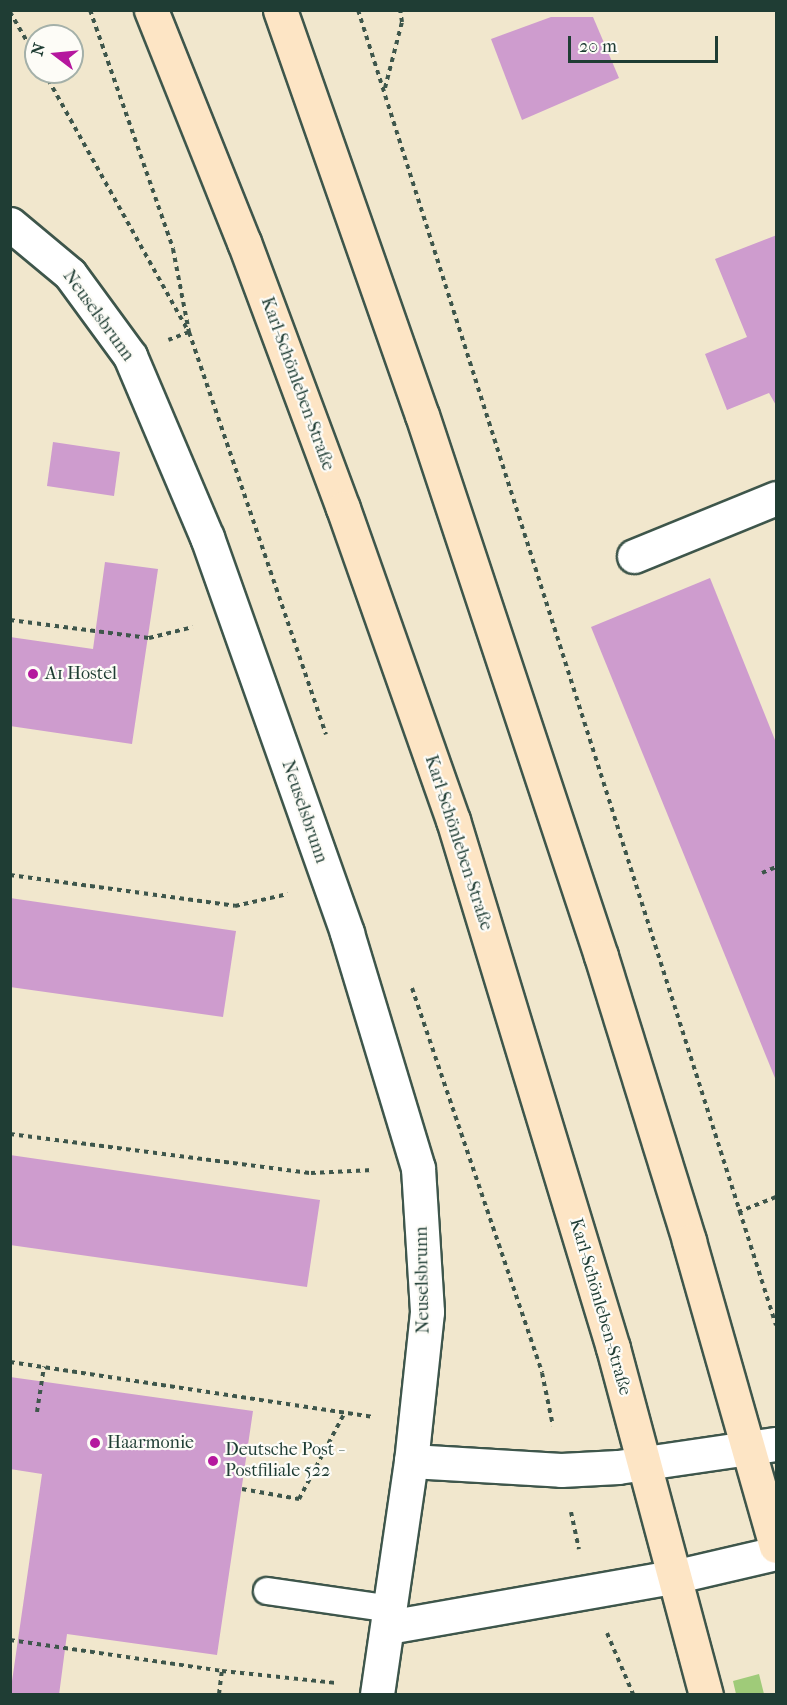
<!DOCTYPE html>
<html>
<head>
<meta charset="utf-8">
<style>
  body { margin:0 }
  #map { position:relative; width:787px; height:1705px; overflow:hidden; background:#f1e7cd; font-family:"IM FELL French Canon",serif }
  div>[style] { position:absolute }
  .green>* { inset:0; background:#9fcb79 }
  .building>* { inset:0; background:#ce9cce }
  .path>* { height:4px; margin-top:-2px; transform-origin:0; background:repeating-linear-gradient(90deg,#3e564b 0 4.5px,transparent 0 9px) }
  .roads { filter:drop-shadow(2px 0 #3e564b) drop-shadow(-2px 0 #3e564b) drop-shadow(0 2px #3e564b) drop-shadow(0 -2px #3e564b) }
  .lane>* { height:26px; margin:-13px; padding:0 13px; transform-origin:13px; border-radius:13px; background:#fff }
  .street>* { height:33px; margin:-16.5px; padding:0 16.5px; transform-origin:16.5px; border-radius:16.5px; background:#fff }
  .secondary>* { height:33px; margin:-16.5px; padding:0 16.5px; transform-origin:16.5px; border-radius:16.5px; background:#fde5c5 }
  .dots>* { width:16px; height:16px; translate:-50% -50%; box-sizing:border-box; border:3px solid #fdfcf7; border-radius:50% }
  span { translate:-50% -50%; white-space:nowrap; text-align:center; line-height:1.15; -webkit-text-stroke:4.5px #fdfcf7; paint-order:stroke }
  .street-label { font-size:18px; color:#1f3d34 }
  .poi-label { font-size:18px; color:#1f3d34 }
  .left { translate:0 -50%; text-align:left }
  .frame { position:absolute; inset:0; border:12px solid #1f3d34; pointer-events:none }
  .north { position:absolute; left:24px; top:24px; width:60px; height:60px; box-sizing:border-box; background:#fdfcf7; border:2px solid #a4b0a9; border-radius:50%; rotate:286deg; font-size:16px; font-weight:700; line-height:24px; text-align:center; color:#1f3d34 }
  .north::after { content:''; display:block; margin:auto; width:21px; height:27px; background:#b5179e; clip-path:polygon(50% 0,100% 100%,50% 72%,0 100%) }
  .scale { position:absolute; left:568px; top:36px; width:150px; height:27px; box-sizing:border-box; border:3px solid #1f3d34; border-top:0; padding-left:8px; font-size:18px; line-height:21px; white-space:nowrap; color:#1f3d34; -webkit-text-stroke:4px #fdfcf7; paint-order:stroke }
</style>
</head>
<body>
<div id="map">
  <div class="green">
    <i style="clip-path:polygon(759px 1674px,764px 1694px,736px 1694px,733px 1681px)"></i>
  </div>
  <div class="building">
    <i style="clip-path:polygon(551px 17px,593px 17px,619px 78px,522px 120px,491px 39px)"></i>
    <i style="clip-path:polygon(777px 235px,777px 407px,769px 393px,727px 410px,705px 354px,747px 337px,715px 259px)"></i>
    <i style="clip-path:polygon(53px 442px,120px 452px,114px 496px,47px 486px)"></i>
    <i style="clip-path:polygon(105px 562px,158px 569px,132px 744px,10px 726px,10px 637px,93px 649px)"></i>
    <i style="clip-path:polygon(710px 578px,777px 745px,775px 1078px,591px 627px)"></i>
    <i style="clip-path:polygon(10px 898px,236px 931px,223px 1017px,10px 987px)"></i>
    <i style="clip-path:polygon(10px 1155px,320px 1200px,307px 1287px,10px 1245px)"></i>
    <i style="clip-path:polygon(10px 1377px,253px 1411px,217px 1655px,67px 1634px,59px 1695px,10px 1695px,42px 1474px,10px 1469px)"></i>
  </div>
  <div class="path">
    <i style="left:90px;top:10px;width:253px;rotate:70.8deg"></i>
    <i style="left:173px;top:249px;width:85px;rotate:79.1deg"></i>
    <i style="left:189px;top:332px;width:425px;rotate:71.2deg"></i>
    <i style="left:358px;top:10px;width:1380px;rotate:72.37deg"></i>
    <i style="left:10px;top:12px;width:52px;rotate:60deg"></i>
    <i style="left:44px;top:72px;width:298px;rotate:60.9deg"></i>
    <i style="left:189px;top:332px;width:22px;rotate:159deg"></i>
    <i style="left:385px;top:88px;width:68px;rotate:-75.6deg"></i>
    <i style="left:402px;top:22px;width:12px;rotate:-99deg"></i>
    <i style="left:10px;top:620px;width:140px;rotate:7.4deg"></i>
    <i style="left:149px;top:638px;width:45px;rotate:-14deg"></i>
    <i style="left:762px;top:873px;width:15px;rotate:-23deg"></i>
    <i style="left:10px;top:875px;width:227px;rotate:7.8deg"></i>
    <i style="left:235px;top:906px;width:54px;rotate:-12.8deg"></i>
    <i style="left:412px;top:988px;width:406px;rotate:71.3deg"></i>
    <i style="left:542px;top:1373px;width:54px;rotate:78.3deg"></i>
    <i style="left:10px;top:1134px;width:304px;rotate:7.4deg"></i>
    <i style="left:311px;top:1173px;width:62px;rotate:-2.8deg"></i>
    <i style="left:738px;top:1212px;width:41px;rotate:-21.5deg"></i>
    <i style="left:10px;top:1362px;width:366px;rotate:8.6deg"></i>
    <i style="left:37px;top:1412px;width:46px;rotate:-81.2deg"></i>
    <i style="left:242px;top:1489px;width:58px;rotate:10deg"></i>
    <i style="left:299px;top:1499px;width:96px;rotate:-62.1deg"></i>
    <i style="left:571px;top:1512px;width:38px;rotate:78deg"></i>
    <i style="left:607px;top:1633px;width:66px;rotate:66.9deg"></i>
    <i style="left:10px;top:1640px;width:214px;rotate:8.3deg"></i>
    <i style="left:222px;top:1671px;width:116px;rotate:6deg"></i>
    <i style="left:219px;top:1694px;width:23px;rotate:-83deg"></i>
  </div>
  <div class="roads">
    <div class="lane">
      <i style="left:267px;top:1591px;width:126px;rotate:8.2deg"></i>
    </div>
    <div class="street">
      <i style="left:10px;top:224px;width:78px;rotate:39.8deg"></i>
      <i style="left:70px;top:274px;width:102px;rotate:53.8deg"></i>
      <i style="left:130px;top:356px;width:197px;rotate:67deg"></i>
      <i style="left:207px;top:537px;width:420px;rotate:70.5deg"></i>
      <i style="left:347px;top:933px;width:245px;rotate:73.2deg"></i>
      <i style="left:418px;top:1168px;width:144px;rotate:86.4deg"></i>
      <i style="left:427px;top:1312px;width:150px;rotate:96.1deg"></i>
      <i style="left:411px;top:1461px;width:235px;rotate:98.3deg"></i>
      <i style="left:634px;top:556px;width:153px;rotate:-22.2deg"></i>
      <i style="left:411px;top:1461px;width:150px;rotate:3.4deg"></i>
      <i style="left:561px;top:1470px;width:57px;rotate:-3deg"></i>
      <i style="left:618px;top:1467px;width:160px;rotate:-8.3deg"></i>
      <i style="left:389px;top:1627px;width:288px;rotate:-10deg"></i>
      <i style="left:673px;top:1577px;width:106px;rotate:-13.1deg"></i>
    </div>
    <div class="secondary">
      <i style="left:151px;top:10px;width:250px;rotate:68.2deg"></i>
      <i style="left:244px;top:242px;width:284px;rotate:69.6deg"></i>
      <i style="left:343px;top:508px;width:331px;rotate:70.6deg"></i>
      <i style="left:453px;top:820px;width:552px;rotate:73.14deg"></i>
      <i style="left:613px;top:1348px;width:358px;rotate:75deg"></i>
      <i style="left:280px;top:10px;width:429px;rotate:70.7deg"></i>
      <i style="left:422px;top:415px;width:570px;rotate:71.69deg"></i>
      <i style="left:601px;top:956px;width:298px;rotate:72.8deg"></i>
      <i style="left:689px;top:1241px;width:317px;rotate:74.1deg"></i>
    </div>
  </div>
  <div class="dots">
    <i style="left:33px;top:674px;background:#b5179e"></i>
    <i style="left:95px;top:1443px;background:#b5179e"></i>
    <i style="left:213px;top:1461px;background:#b5179e"></i>
  </div>
  <div class="street-label">
    <span style="left:98px;top:316px;rotate:54deg">Neuselsbrunn</span>
    <span style="left:297px;top:384px;rotate:70deg">Karl-Schönleben-Straße</span>
    <span style="left:304px;top:812px;rotate:71deg">Neuselsbrunn</span>
    <span style="left:458px;top:843px;rotate:72deg">Karl-Schönleben-Straße</span>
    <span style="left:423px;top:1280px;rotate:-91deg">Neuselsbrunn</span>
    <span style="left:600px;top:1307px;rotate:74deg">Karl-Schönleben-Straße</span>
  </div>
  <div class="poi-label">
    <span class="left" style="left:45px;top:674px">A1 Hostel</span>
    <span class="left" style="left:107px;top:1443px">Haarmonie</span>
    <span class="left" style="left:225px;top:1461px">Deutsche Post -<br>Postfiliale 522</span>
  </div>
  <div class="frame"></div>
  <div class="north">N</div>
  <div class="scale">20 m</div>
</div>
</body>
</html>
